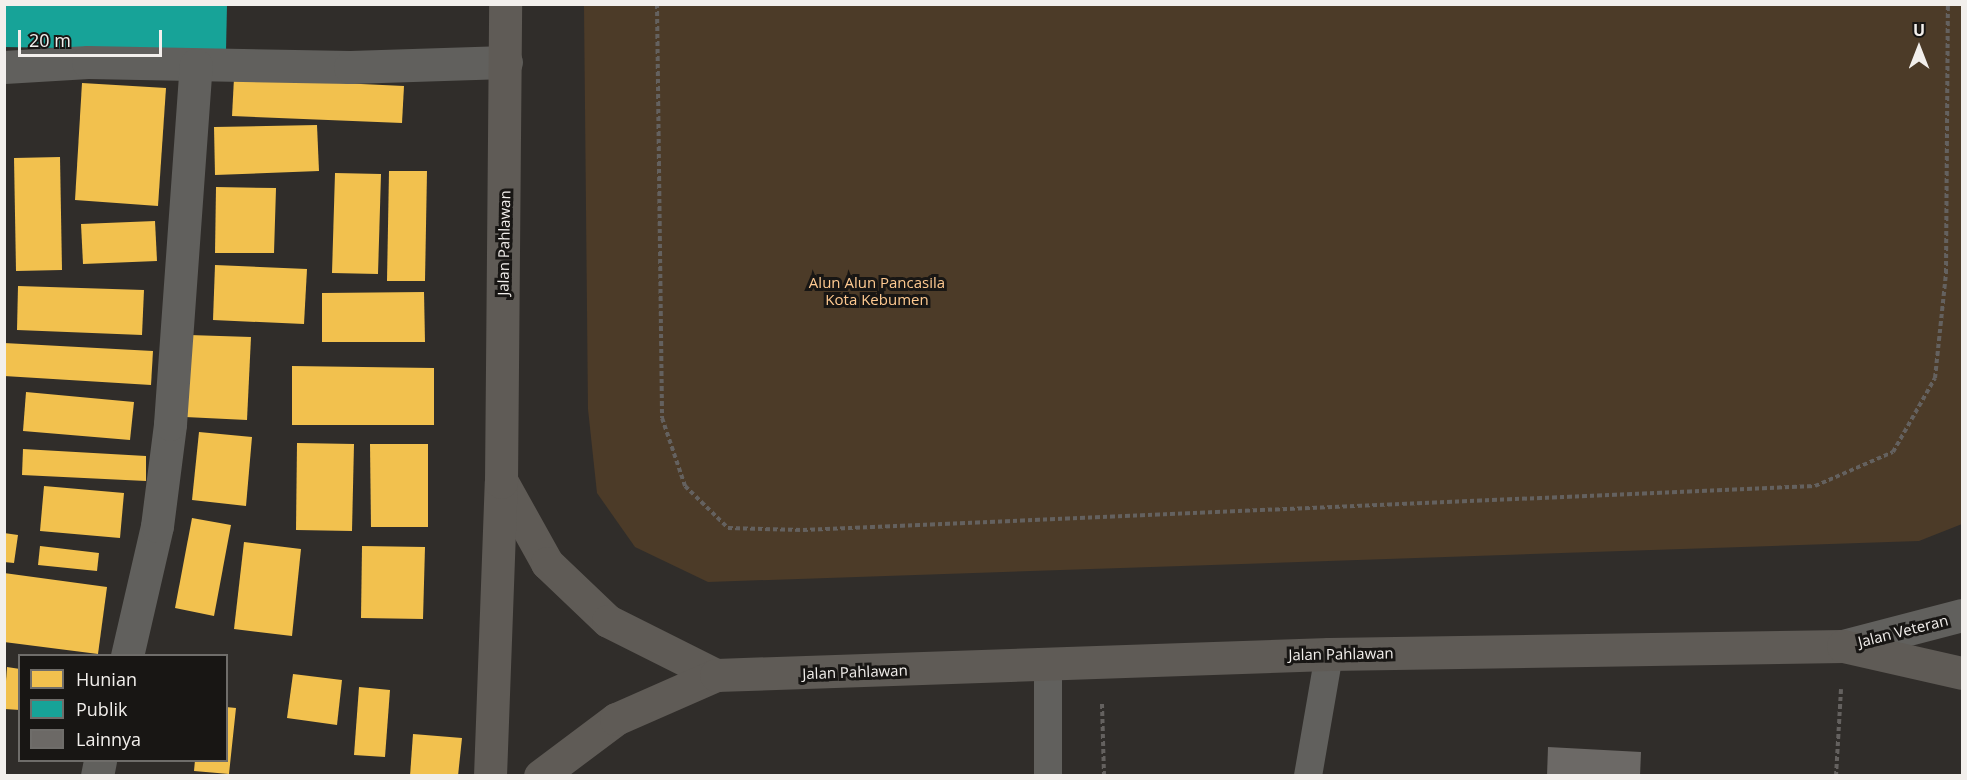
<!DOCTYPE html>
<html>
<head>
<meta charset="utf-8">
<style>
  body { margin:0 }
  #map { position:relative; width:1967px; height:780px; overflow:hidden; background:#302d2a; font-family:"Open Sans",sans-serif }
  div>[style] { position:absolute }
  .green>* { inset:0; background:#4c3b28 }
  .homes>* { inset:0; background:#f2c14e }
  .public>* { inset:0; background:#17a398 }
  .building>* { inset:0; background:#6c6966 }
  .path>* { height:4px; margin-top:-2px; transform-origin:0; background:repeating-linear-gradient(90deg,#64615f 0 4.5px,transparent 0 7.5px) }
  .service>* { height:28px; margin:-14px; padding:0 14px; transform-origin:14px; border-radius:14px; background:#61605d }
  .minor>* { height:33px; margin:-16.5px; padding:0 16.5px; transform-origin:16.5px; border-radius:16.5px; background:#61605d }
  .tertiary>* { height:33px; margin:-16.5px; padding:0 16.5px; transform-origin:16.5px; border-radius:16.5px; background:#61605d }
  .secondary>* { height:33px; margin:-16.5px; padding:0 16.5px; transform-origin:16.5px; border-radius:16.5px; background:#5f5b56 }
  span { translate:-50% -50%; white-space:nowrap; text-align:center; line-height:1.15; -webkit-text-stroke:6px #181614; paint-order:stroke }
  .street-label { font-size:15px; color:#f2efec }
  .park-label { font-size:15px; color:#ffca91 }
  .frame { position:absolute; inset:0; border:6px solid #f2efec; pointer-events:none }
  .legend { position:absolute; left:18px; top:654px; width:210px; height:108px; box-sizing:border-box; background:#181614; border:2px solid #6f6d6a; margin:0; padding:8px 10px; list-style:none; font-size:18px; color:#f2efec }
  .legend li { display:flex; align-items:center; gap:12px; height:30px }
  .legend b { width:30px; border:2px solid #6f6d6a }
  .north { position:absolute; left:1889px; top:18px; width:60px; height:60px; -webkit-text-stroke:4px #181614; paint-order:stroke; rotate:0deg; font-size:16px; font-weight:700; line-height:24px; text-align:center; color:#f2efec }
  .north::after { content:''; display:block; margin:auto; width:21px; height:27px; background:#f2efec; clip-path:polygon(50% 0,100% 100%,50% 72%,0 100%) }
  .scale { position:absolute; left:18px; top:30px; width:144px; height:27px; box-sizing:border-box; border:3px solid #f2efec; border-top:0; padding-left:8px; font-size:18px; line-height:21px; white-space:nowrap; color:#f2efec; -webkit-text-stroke:4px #181614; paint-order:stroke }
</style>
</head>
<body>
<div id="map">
  <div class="green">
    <i style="clip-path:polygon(584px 5px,1962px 5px,1962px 524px,1919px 541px,708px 582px,635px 547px,597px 493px,588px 409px)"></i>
  </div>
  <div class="homes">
    <i style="clip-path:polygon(234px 78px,404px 86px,402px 123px,232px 116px)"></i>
    <i style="clip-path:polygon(82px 83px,166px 88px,158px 206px,75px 200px)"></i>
    <i style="clip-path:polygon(317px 125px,319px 171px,215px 175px,214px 127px)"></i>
    <i style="clip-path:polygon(60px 157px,62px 270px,16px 271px,14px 158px)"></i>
    <i style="clip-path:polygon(389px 171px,427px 171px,425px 281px,387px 281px)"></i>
    <i style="clip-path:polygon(335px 173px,381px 174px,378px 274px,332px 273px)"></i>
    <i style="clip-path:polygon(216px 187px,276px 188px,274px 253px,215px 253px)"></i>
    <i style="clip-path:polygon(155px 221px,157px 261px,83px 264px,81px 224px)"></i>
    <i style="clip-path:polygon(215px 265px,307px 269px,304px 324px,213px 320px)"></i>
    <i style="clip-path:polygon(18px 286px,144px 290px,142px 335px,17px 330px)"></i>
    <i style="clip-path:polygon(424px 292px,425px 342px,322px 342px,322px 293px)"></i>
    <i style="clip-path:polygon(189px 335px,251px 337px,247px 420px,185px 417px)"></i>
    <i style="clip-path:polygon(4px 343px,153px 351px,151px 385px,4px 376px)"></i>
    <i style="clip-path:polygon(292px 366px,434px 368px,434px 425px,292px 425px)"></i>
    <i style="clip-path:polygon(26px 392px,134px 402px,130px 440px,23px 431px)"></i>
    <i style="clip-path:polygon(199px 432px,252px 437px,246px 506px,192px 500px)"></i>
    <i style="clip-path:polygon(297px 443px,354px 444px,352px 531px,296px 530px)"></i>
    <i style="clip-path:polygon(370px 444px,428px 444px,428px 527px,371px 527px)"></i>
    <i style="clip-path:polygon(23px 449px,146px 456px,146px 481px,22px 475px)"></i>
    <i style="clip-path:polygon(44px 486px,124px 493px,120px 538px,40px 531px)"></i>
    <i style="clip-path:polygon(192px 518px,231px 525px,214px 616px,175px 608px)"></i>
    <i style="clip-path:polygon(4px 533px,18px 535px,14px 563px,4px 562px)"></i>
    <i style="clip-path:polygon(244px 542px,301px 549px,292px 636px,234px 629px)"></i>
    <i style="clip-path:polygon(40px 546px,99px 553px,97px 571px,38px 565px)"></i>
    <i style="clip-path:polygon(362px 546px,425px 547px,423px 619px,361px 618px)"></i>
    <i style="clip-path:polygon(4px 573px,107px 587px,98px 654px,4px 642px)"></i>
    <i style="clip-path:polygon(7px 667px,20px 669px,20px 710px,4px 709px)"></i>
    <i style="clip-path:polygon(293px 674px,342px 680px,337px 725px,287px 718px)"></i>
    <i style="clip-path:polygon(359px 687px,390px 690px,385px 757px,354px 755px)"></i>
    <i style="clip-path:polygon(226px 707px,236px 708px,229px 774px,194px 771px,195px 760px,226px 760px)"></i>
    <i style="clip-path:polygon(413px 734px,462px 738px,458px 776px,410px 776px)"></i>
  </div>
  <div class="public">
    <i style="clip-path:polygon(4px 4px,227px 4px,226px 51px,4px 47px)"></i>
  </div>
  <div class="building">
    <i style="clip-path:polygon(1548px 747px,1641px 752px,1640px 776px,1547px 776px)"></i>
  </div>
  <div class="path">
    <i style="left:657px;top:4px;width:414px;rotate:89.3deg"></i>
    <i style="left:662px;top:418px;width:72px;rotate:71.3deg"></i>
    <i style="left:685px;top:486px;width:60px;rotate:44.3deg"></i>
    <i style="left:728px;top:528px;width:75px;rotate:1.5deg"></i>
    <i style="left:803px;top:530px;width:1013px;rotate:-2.49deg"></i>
    <i style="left:1815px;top:486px;width:85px;rotate:-23.6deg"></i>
    <i style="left:1893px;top:452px;width:85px;rotate:-60.4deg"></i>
    <i style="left:1935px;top:378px;width:106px;rotate:-84deg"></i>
    <i style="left:1946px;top:273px;width:269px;rotate:-89.6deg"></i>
    <i style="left:1102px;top:704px;width:72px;rotate:88.4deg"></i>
    <i style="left:1836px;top:776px;width:87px;rotate:-86.7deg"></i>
  </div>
  <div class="service">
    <i style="left:1048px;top:776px;width:109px;rotate:-90deg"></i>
    <i style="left:1308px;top:776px;width:124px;rotate:-80.2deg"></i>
  </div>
  <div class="minor">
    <i style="left:4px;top:67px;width:84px;rotate:-3.4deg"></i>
    <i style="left:88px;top:62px;width:262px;rotate:1.1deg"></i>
    <i style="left:350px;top:67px;width:156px;rotate:-1.8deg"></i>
    <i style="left:127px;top:656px;width:133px;rotate:-77deg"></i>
    <i style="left:157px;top:526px;width:103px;rotate:-82.7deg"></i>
    <i style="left:170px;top:424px;width:360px;rotate:-85.9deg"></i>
    <i style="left:97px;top:776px;width:16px;rotate:-79deg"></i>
  </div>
  <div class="tertiary">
    <i style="left:1843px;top:646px;width:123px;rotate:-14.6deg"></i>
  </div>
  <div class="secondary">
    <i style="left:502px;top:482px;width:93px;rotate:60.9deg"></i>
    <i style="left:547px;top:563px;width:84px;rotate:43.6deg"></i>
    <i style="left:608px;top:621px;width:121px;rotate:26.6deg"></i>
    <i style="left:490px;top:776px;width:294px;rotate:-87.9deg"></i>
    <i style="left:501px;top:482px;width:478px;rotate:-89.5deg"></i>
    <i style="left:540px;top:776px;width:95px;rotate:-36.9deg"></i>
    <i style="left:616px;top:719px;width:109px;rotate:-23.7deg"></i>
    <i style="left:716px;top:675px;width:613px;rotate:-1.96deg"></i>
    <i style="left:1329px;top:654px;width:514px;rotate:-0.89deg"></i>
    <i style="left:1843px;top:646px;width:122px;rotate:12.8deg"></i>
  </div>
  <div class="street-label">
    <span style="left:504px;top:243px;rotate:-89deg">Jalan Pahlawan</span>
    <span style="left:1903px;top:631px;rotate:-14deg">Jalan Veteran</span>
    <span style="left:1341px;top:654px;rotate:-1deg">Jalan Pahlawan</span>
    <span style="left:855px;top:672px;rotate:-2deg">Jalan Pahlawan</span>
  </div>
  <div class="park-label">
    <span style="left:877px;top:291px">Alun Alun Pancasila<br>Kota Kebumen</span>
  </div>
  <div class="frame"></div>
  <ul class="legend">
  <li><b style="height:16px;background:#f2c14e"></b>Hunian</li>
  <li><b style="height:16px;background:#17a398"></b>Publik</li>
  <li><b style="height:16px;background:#6c6966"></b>Lainnya</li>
  </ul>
  <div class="north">U</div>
  <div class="scale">20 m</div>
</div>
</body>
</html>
